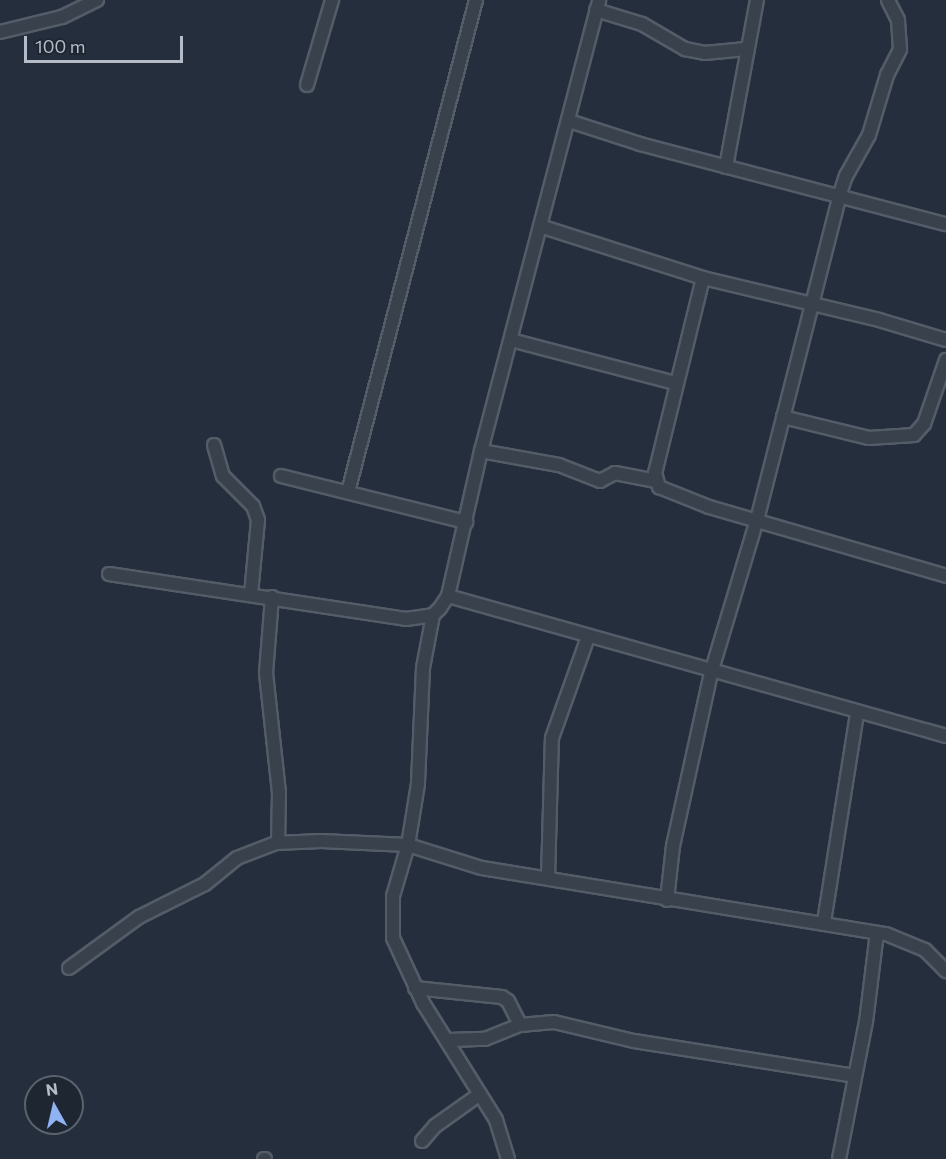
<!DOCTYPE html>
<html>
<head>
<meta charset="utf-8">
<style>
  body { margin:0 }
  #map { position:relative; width:946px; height:1159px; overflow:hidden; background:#252e3d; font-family:Commissioner,sans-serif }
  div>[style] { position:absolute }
  .roads { filter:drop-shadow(2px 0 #545c68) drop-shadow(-2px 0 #545c68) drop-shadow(0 2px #545c68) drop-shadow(0 -2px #545c68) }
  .minor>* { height:12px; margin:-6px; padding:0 6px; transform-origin:6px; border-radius:6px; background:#39414d }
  span { translate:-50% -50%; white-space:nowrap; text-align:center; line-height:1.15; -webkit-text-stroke:4.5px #1e2632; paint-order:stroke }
  .north { position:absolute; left:24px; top:1075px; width:60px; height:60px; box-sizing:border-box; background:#1e2632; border:2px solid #5a626e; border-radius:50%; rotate:352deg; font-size:16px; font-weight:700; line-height:24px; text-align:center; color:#b5bcc8 }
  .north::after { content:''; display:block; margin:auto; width:21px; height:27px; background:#8fb2f3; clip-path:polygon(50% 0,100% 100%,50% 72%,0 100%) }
  .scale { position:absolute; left:24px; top:36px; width:159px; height:27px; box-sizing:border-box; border:3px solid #b5bcc8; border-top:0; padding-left:8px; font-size:18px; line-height:21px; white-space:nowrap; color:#b5bcc8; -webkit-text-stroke:4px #1e2632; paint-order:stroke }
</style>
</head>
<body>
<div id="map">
  <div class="roads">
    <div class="minor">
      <i style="left:596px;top:10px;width:48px;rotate:16.9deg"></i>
      <i style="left:642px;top:24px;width:50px;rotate:30.2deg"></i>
      <i style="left:685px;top:49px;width:20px;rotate:11deg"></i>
      <i style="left:705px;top:53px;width:41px;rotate:-5.6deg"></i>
      <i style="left:0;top:32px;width:64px;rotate:-13.6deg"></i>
      <i style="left:62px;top:17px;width:39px;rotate:-26deg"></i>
      <i style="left:307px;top:85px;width:89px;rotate:-73.6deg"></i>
      <i style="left:569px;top:121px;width:75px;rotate:17.9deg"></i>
      <i style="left:640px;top:144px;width:316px;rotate:14.7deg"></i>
      <i style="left:726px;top:167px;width:170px;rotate:-79.5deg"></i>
      <i style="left:540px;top:226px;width:171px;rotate:17.7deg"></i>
      <i style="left:703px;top:278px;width:181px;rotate:13.4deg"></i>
      <i style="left:879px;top:320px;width:70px;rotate:16.6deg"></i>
      <i style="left:703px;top:278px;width:201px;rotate:103.8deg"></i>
      <i style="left:655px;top:473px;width:15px;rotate:74deg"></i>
      <i style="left:659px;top:487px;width:54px;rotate:21.8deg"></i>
      <i style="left:709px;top:507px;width:247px;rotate:16.2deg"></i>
      <i style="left:511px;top:340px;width:170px;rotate:14.7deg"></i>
      <i style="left:783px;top:417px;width:89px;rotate:13.7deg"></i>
      <i style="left:869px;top:438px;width:45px;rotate:-3.8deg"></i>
      <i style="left:914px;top:435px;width:15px;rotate:-48deg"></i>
      <i style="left:924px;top:424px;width:68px;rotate:-71deg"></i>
      <i style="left:214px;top:445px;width:32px;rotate:74deg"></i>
      <i style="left:223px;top:476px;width:42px;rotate:45deg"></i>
      <i style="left:253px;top:506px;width:15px;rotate:70deg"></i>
      <i style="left:258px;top:520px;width:74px;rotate:95.4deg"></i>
      <i style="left:481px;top:451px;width:79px;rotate:10.2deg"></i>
      <i style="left:559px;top:465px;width:44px;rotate:21.3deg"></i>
      <i style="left:600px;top:481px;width:17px;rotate:-28deg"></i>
      <i style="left:615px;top:473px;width:42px;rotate:11deg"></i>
      <i style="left:281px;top:476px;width:191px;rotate:14deg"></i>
      <i style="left:348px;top:492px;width:508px;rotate:-75.42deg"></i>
      <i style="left:109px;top:574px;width:300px;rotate:8.6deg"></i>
      <i style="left:406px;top:619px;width:27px;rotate:-8deg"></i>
      <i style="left:433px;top:615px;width:10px;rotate:-45deg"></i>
      <i style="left:440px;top:608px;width:14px;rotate:-56deg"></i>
      <i style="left:448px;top:596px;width:149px;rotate:-77.2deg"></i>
      <i style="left:481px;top:451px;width:466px;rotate:-75.3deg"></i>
      <i style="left:448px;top:596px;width:517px;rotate:15.7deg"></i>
      <i style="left:272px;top:597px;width:76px;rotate:94.5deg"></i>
      <i style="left:266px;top:673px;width:120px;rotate:83.8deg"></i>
      <i style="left:279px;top:792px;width:51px;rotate:91.1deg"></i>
      <i style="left:433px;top:615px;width:54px;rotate:100.7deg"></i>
      <i style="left:423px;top:668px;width:116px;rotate:92.5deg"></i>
      <i style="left:418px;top:784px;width:62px;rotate:99.3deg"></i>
      <i style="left:408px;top:845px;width:53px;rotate:106.4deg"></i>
      <i style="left:393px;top:896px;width:42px;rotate:90deg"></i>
      <i style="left:393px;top:938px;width:72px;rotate:65.2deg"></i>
      <i style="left:423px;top:1003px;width:138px;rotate:58deg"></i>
      <i style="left:496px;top:1120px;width:41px;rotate:72.9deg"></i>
      <i style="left:548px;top:878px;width:140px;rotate:-88.4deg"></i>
      <i style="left:552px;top:738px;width:107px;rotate:-70.4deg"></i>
      <i style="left:667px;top:900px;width:54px;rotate:-83.7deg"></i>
      <i style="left:673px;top:846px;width:177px;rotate:-77.6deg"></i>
      <i style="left:711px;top:673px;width:160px;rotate:-73.3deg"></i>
      <i style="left:757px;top:520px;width:336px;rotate:-75.7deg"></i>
      <i style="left:840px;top:194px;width:19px;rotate:-72deg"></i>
      <i style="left:846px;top:176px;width:47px;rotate:-60.7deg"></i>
      <i style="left:869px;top:135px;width:63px;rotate:-73.3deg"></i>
      <i style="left:887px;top:75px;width:29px;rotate:-63deg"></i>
      <i style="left:900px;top:49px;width:29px;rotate:-94deg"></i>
      <i style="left:898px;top:20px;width:22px;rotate:-117deg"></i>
      <i style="left:824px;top:922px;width:211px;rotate:-81deg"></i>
      <i style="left:69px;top:968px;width:87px;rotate:-36.1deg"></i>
      <i style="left:139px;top:917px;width:74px;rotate:-26.6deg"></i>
      <i style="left:205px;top:884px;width:41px;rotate:-39.1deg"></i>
      <i style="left:237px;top:858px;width:42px;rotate:-21deg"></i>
      <i style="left:276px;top:843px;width:45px;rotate:-2.5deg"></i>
      <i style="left:321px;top:841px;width:87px;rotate:2.6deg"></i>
      <i style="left:408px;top:845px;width:77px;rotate:17.3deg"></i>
      <i style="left:482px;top:868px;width:409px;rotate:9.3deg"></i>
      <i style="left:886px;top:934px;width:42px;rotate:22.3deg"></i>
      <i style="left:925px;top:950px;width:30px;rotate:45deg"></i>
      <i style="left:415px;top:988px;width:87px;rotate:5.9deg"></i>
      <i style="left:502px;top:997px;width:7px;rotate:34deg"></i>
      <i style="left:508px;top:1001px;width:27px;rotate:63deg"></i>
      <i style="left:449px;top:1040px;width:36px;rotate:-2deg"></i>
      <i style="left:485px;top:1039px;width:38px;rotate:-22deg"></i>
      <i style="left:520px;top:1025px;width:34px;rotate:-5deg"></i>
      <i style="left:554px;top:1022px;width:82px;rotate:13.4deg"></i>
      <i style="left:634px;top:1041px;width:223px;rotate:9deg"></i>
      <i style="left:422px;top:1141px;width:20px;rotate:-49deg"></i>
      <i style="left:435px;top:1126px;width:55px;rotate:-35.4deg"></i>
      <i style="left:264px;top:1159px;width:1px"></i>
      <i style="left:839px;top:1159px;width:140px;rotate:-78.9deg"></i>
      <i style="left:866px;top:1022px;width:90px;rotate:-83deg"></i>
    </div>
  </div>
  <div class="north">N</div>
  <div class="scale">100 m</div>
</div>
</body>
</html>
